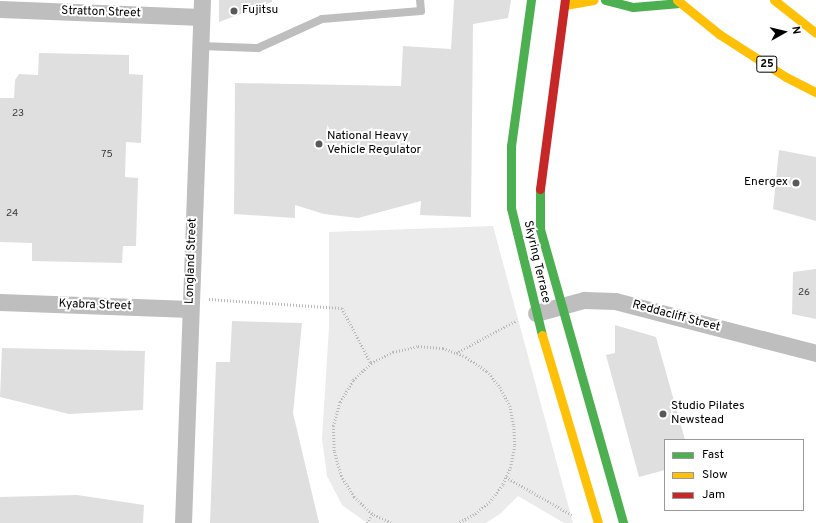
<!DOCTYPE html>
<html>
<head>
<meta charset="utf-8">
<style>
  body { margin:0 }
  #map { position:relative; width:816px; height:523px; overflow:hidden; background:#fff; font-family:Overpass,sans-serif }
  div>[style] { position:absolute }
  .green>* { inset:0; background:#ebebeb }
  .building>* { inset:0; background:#dfdfdf }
  .path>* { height:2.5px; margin-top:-1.25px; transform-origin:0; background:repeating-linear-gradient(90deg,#b9b9b9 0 1px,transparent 0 3px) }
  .lane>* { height:8px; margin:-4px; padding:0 4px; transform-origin:4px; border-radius:4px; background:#bebebe }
  .street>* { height:17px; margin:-8.5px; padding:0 8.5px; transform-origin:8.5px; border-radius:8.5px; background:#bebebe }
  .fast>* { height:9px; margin:-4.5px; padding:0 4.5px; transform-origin:4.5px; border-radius:4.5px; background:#4caf50 }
  .slow>* { height:9px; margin:-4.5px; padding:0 4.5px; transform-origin:4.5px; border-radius:4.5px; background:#ffc107 }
  .jam>* { height:9px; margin:-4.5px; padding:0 4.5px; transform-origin:4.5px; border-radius:4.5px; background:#c62828 }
  .dots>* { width:11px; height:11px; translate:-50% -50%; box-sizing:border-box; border:2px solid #fff; border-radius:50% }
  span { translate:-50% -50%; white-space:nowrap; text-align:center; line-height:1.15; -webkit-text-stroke:4px #fff; paint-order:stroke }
  .number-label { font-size:10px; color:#383838 }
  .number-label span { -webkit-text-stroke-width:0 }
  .shield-label span { padding:1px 3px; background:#fff; border:1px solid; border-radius:3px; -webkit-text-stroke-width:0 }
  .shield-label { font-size:11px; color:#000; font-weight:700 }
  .poi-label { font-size:12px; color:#000 }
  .left { translate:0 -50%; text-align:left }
  .right { translate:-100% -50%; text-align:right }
  .street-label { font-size:12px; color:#000 }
  .legend { position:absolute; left:664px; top:439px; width:140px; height:72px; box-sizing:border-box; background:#fff; border:1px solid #999; margin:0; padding:5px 7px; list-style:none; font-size:12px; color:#000 }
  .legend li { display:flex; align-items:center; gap:8px; height:20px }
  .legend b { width:20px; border:1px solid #999 }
  .north { position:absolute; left:764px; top:12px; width:40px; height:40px; -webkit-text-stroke:3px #fff; paint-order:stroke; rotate:82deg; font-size:11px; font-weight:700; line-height:16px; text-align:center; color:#000 }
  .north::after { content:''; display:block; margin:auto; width:14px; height:18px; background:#000; clip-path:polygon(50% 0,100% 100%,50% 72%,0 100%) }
</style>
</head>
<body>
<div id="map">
  <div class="green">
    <i style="clip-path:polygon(493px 226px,573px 523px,564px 523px,518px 496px,500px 514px,486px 523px,367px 523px,342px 505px,327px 476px,322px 439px,329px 327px,329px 232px)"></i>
  </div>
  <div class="building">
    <i style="clip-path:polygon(219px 0,272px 0,272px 2px,219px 22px)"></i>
    <i style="clip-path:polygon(454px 0,511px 0,508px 18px,473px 24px,471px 217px,420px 215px,421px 201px,358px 218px,324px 214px,295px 205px,295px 218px,234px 214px,235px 83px,401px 86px,403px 46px,451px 49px)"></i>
    <i style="clip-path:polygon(39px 53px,129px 55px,129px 74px,143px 75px,141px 143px,126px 142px,125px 177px,138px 178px,136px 246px,123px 246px,122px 263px,32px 261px,32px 243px,0 242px,0 98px,14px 98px,15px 80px,19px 74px,38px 75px)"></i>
    <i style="clip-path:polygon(779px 150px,816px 157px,816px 221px,773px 209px)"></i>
    <i style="clip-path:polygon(816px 269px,816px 319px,792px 314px,793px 272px)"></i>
    <i style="clip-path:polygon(232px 321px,302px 323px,293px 413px,319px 523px,210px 523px,216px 362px,230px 362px)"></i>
    <i style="clip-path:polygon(615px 325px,656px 337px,685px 440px,665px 440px,665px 470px,639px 477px,606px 355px,615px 353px)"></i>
    <i style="clip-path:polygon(2px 348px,145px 351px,143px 410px,69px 414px,0 397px)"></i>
    <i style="clip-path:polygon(77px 495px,144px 505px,143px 523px,0 523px,0 497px)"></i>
  </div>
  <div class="path">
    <i style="left:209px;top:299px;width:133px;rotate:3.9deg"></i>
    <i style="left:342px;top:308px;width:62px;rotate:62.2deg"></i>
    <i style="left:456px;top:353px;width:69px;rotate:-28.4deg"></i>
    <i style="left:506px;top:477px;width:76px;rotate:29.9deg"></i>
    <i style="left:367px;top:523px;width:10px;rotate:-61deg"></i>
    <i style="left:391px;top:523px;width:21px;rotate:-155deg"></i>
    <i style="left:372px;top:514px;width:25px;rotate:-137deg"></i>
    <i style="left:354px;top:497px;width:25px;rotate:-122deg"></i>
    <i style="left:341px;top:476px;width:26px;rotate:-106deg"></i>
    <i style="left:334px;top:451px;width:25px;rotate:-92deg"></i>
    <i style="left:333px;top:426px;width:25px;rotate:-74deg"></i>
    <i style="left:340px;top:402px;width:26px;rotate:-59deg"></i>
    <i style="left:353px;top:380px;width:25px;rotate:-43deg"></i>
    <i style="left:371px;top:363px;width:25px;rotate:-27deg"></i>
    <i style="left:393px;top:352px;width:26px;rotate:-13deg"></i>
    <i style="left:418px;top:346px;width:25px;rotate:5deg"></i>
    <i style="left:443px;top:348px;width:25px;rotate:21deg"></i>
    <i style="left:466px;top:357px;width:25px;rotate:34deg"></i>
    <i style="left:487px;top:371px;width:21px;rotate:51deg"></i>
    <i style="left:500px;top:387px;width:21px;rotate:62deg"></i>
    <i style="left:510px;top:406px;width:20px;rotate:79deg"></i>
    <i style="left:514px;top:426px;width:20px;rotate:87deg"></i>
    <i style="left:515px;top:446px;width:21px;rotate:101deg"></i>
    <i style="left:511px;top:467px;width:20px;rotate:114deg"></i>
    <i style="left:503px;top:485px;width:21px;rotate:127deg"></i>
    <i style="left:490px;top:502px;width:21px;rotate:141deg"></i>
    <i style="left:474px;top:515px;width:18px;rotate:153deg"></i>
  </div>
  <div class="lane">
    <i style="left:200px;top:46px;width:58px;rotate:2deg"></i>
    <i style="left:258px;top:48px;width:70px;rotate:-24.4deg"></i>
    <i style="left:322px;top:19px;width:99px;rotate:-4.6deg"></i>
    <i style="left:421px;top:11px;width:11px;rotate:-95deg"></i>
  </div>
  <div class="street">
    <i style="left:0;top:9px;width:201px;rotate:2.3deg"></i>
    <i style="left:0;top:302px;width:190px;rotate:2.1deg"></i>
    <i style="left:536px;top:313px;width:50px;rotate:-15.2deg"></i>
    <i style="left:584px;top:300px;width:31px;rotate:2deg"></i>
    <i style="left:615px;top:301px;width:208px;rotate:14.5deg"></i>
    <i style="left:183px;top:523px;width:523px;rotate:-87.92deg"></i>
  </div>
  <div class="fast">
    <i style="left:531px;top:0;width:147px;rotate:97.8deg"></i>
    <i style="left:511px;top:146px;width:62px;rotate:90deg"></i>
    <i style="left:511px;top:208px;width:131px;rotate:76.3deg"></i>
    <i style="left:605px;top:0;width:29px;rotate:14deg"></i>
    <i style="left:633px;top:7px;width:47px;rotate:-4.9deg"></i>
    <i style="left:540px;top:189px;width:40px;rotate:90deg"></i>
    <i style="left:540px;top:229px;width:305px;rotate:74.2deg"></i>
  </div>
  <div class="slow">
    <i style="left:677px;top:0;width:54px;rotate:39deg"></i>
    <i style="left:719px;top:34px;width:80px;rotate:32.7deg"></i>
    <i style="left:786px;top:77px;width:34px;rotate:27deg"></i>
    <i style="left:774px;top:0;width:53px;rotate:38.2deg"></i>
    <i style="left:565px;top:5px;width:29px;rotate:-10deg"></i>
    <i style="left:542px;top:335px;width:196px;rotate:73.4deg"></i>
  </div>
  <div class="jam">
    <i style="left:540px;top:189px;width:191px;rotate:-82.5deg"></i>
  </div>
  <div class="dots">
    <i style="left:234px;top:11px;background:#595959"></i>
    <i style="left:319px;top:144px;background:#595959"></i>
    <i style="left:796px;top:183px;background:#595959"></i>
    <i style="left:663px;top:414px;background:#595959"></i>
  </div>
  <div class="number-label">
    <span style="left:18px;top:114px">23</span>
    <span style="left:107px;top:155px">75</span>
    <span style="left:12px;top:214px">24</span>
    <span style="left:804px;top:293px">26</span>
  </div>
  <div class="shield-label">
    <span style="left:767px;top:64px">25</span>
  </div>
  <div class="poi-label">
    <span class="left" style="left:242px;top:11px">Fujitsu</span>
    <span class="left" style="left:327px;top:144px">National Heavy<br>Vehicle Regulator</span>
    <span class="right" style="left:788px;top:183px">Energex</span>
    <span class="left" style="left:671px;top:414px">Studio Pilates<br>Newstead</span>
  </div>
  <div class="street-label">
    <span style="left:101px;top:13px;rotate:2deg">Stratton Street</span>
    <span style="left:192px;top:261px;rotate:-88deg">Longland Street</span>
    <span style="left:536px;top:262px;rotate:77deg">Skyring Terrace</span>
    <span style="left:95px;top:306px;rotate:2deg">Kyabra Street</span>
    <span style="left:676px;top:317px;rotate:15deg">Reddacliff Street</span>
  </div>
  <ul class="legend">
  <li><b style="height:5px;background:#4caf50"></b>Fast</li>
  <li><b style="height:5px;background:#ffc107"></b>Slow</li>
  <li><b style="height:5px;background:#c62828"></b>Jam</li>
  </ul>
  <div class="north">N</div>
</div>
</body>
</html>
